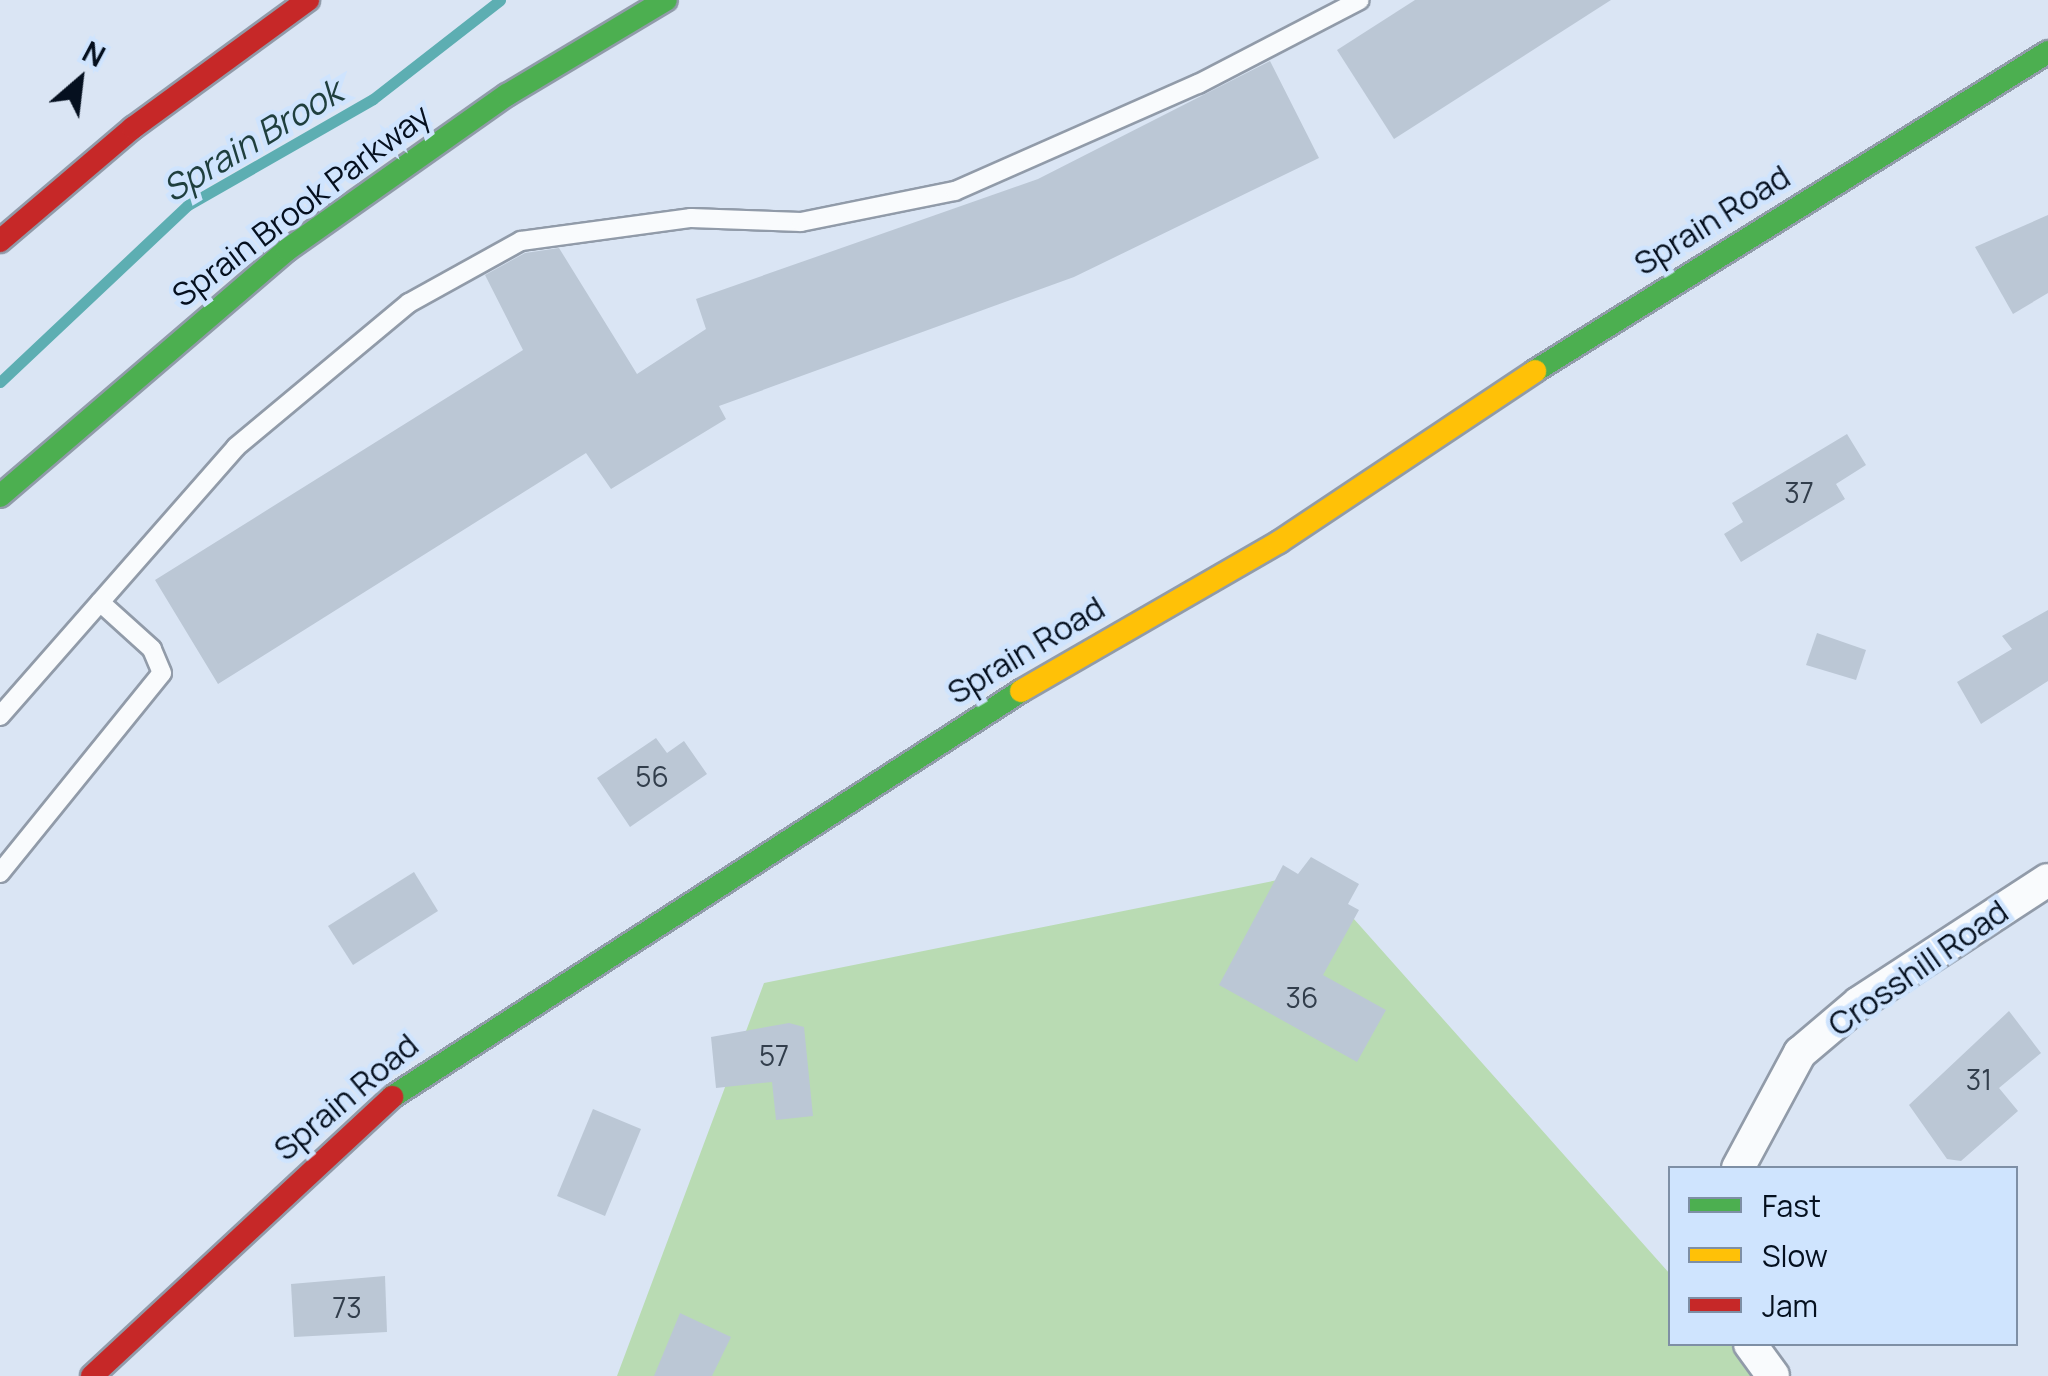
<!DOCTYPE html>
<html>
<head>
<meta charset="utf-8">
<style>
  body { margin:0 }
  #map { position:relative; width:2048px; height:1376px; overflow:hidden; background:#dae5f4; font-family:Manrope,sans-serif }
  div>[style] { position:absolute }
  .green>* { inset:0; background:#b9dbb3 }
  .stream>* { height:11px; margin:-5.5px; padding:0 5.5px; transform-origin:5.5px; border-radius:5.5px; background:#5daeb2 }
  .building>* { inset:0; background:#bbc7d5 }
  .roads { filter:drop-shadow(2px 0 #919ba9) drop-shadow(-2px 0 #919ba9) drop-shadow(0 2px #919ba9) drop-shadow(0 -2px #919ba9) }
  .lane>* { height:18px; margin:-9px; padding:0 9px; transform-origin:9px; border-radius:9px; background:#f9fbfd }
  .street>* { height:32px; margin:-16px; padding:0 16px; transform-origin:16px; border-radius:16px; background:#f9fbfd }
  .fast>* { height:22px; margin:-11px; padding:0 11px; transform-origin:11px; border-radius:11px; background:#4caf50 }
  .slow>* { height:22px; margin:-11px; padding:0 11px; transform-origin:11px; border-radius:11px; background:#ffc107 }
  .jam>* { height:22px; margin:-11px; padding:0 11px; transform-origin:11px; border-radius:11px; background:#c62828 }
  span { translate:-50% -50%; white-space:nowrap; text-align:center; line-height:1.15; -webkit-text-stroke:9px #cfe4fe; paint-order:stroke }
  .number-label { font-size:28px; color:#323e4c }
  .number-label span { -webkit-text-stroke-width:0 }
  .street-label { font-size:32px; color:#05101f }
  .water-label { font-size:35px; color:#1f3f3e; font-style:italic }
  .legend { position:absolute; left:1668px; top:1166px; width:350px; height:180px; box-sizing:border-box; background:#cfe4fe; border:2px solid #7e8fa5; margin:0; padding:12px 18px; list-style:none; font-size:30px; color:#05101f }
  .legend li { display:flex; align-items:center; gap:20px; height:50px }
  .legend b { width:50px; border:2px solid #7e8fa5 }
  .north { position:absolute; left:30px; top:30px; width:100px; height:100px; -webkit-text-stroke:8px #cfe4fe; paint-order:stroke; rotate:28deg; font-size:28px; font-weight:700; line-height:40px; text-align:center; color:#05101f }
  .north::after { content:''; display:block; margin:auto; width:35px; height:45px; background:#05101f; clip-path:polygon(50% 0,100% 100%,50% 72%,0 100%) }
</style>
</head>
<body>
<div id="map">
  <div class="green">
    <i style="clip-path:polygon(1313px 873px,1670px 1274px,1670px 1344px,1732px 1344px,1761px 1376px,617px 1376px,764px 983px)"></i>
  </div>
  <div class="stream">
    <i style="left:0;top:382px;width:258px;rotate:-43.3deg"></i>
    <i style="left:188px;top:205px;width:213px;rotate:-29.8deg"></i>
    <i style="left:373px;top:99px;width:161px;rotate:-37.9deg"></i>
  </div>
  <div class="building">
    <i style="clip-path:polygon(1415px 0,1611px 0,1394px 139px,1337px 50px)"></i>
    <i style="clip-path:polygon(1270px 61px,1319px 158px,1074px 277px,719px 406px,726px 419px,611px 489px,586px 453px,218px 684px,155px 580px,523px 350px,485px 275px,525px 253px,559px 248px,637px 374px,706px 329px,696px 299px,1038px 179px)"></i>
    <i style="clip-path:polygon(2048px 215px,2048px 293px,2013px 314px,1975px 247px)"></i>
    <i style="clip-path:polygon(1847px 434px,1866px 465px,1836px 484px,1845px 499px,1741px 562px,1724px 534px,1743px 522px,1732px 503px)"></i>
    <i style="clip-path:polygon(2048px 610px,2048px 681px,1981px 724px,1957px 682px,2012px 649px,2002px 636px)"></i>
    <i style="clip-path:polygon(1817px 633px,1866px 650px,1856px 680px,1806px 665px)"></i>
    <i style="clip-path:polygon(656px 738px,667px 753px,684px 741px,707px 774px,630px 827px,597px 778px)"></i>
    <i style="clip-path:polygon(1311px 857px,1359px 884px,1348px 904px,1359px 910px,1323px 975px,1386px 1010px,1357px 1062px,1219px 985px,1283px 865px,1298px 874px)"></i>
    <i style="clip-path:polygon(414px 872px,438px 911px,353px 965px,328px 926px)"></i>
    <i style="clip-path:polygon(2009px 1011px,2041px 1053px,1999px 1088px,2018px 1111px,1961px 1161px,1947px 1159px,1909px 1105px)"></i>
    <i style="clip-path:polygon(789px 1023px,804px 1027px,813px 1116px,776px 1120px,772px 1082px,716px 1088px,711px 1037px)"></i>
    <i style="clip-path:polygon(593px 1109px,641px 1129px,605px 1216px,557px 1196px)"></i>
    <i style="clip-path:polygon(385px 1276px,387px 1332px,294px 1337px,291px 1284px)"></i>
    <i style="clip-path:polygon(680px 1313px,731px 1337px,712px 1376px,654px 1376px)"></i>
  </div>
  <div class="roads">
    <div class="lane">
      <i style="left:0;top:716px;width:358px;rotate:-48.7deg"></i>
      <i style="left:236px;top:447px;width:225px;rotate:-39.8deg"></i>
      <i style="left:409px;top:303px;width:128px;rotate:-29deg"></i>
      <i style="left:521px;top:241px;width:172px;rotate:-7.7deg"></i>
      <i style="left:691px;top:218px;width:110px;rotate:2.1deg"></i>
      <i style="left:801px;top:222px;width:157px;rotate:-11.4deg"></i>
      <i style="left:955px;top:191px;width:266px;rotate:-23.8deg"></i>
      <i style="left:1198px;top:84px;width:182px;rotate:-27.4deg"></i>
      <i style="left:0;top:873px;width:257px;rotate:-51deg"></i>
      <i style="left:162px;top:673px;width:26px;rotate:-113deg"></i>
      <i style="left:152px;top:649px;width:70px;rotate:-137.9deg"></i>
    </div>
    <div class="street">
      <i style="left:1738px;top:1168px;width:131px;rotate:-61.7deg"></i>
      <i style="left:1800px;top:1053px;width:77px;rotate:-40.3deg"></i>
      <i style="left:1859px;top:1003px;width:225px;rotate:-33.1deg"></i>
      <i style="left:1750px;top:1344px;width:39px;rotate:54deg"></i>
    </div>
    <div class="fast">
      <i style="left:1535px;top:371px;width:604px;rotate:-31.87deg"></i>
      <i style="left:0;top:496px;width:378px;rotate:-40.6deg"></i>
      <i style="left:287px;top:250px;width:269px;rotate:-35.2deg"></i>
      <i style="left:507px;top:95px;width:185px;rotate:-30.9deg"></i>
      <i style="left:392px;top:1097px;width:749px;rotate:-32.84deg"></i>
    </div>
    <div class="slow">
      <i style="left:1021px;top:691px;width:298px;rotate:-30deg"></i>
      <i style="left:1279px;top:542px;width:308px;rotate:-33.7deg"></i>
    </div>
    <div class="jam">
      <i style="left:0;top:241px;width:175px;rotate:-40.4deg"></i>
      <i style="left:133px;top:128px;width:217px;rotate:-36.2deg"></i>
      <i style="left:92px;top:1376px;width:410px;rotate:-42.9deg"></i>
    </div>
  </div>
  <div class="number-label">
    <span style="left:1799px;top:492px">37</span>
    <span style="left:652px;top:776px">56</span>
    <span style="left:1302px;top:997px">36</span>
    <span style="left:774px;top:1055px">57</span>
    <span style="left:1979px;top:1079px">31</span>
    <span style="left:347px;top:1307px">73</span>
  </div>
  <div class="street-label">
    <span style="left:301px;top:205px;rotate:-37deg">Sprain Brook Parkway</span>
    <span style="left:1712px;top:220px;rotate:-32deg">Sprain Road</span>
    <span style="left:1026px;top:650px;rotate:-31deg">Sprain Road</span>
    <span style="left:1918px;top:968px;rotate:-35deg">Crosshill Road</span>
    <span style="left:346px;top:1097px;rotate:-40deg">Sprain Road</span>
  </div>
  <div class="water-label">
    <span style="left:252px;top:140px;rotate:-31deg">Sprain Brook</span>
  </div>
  <ul class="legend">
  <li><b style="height:12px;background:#4caf50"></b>Fast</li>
  <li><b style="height:12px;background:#ffc107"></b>Slow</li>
  <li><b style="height:12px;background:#c62828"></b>Jam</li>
  </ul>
  <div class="north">N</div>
</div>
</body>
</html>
